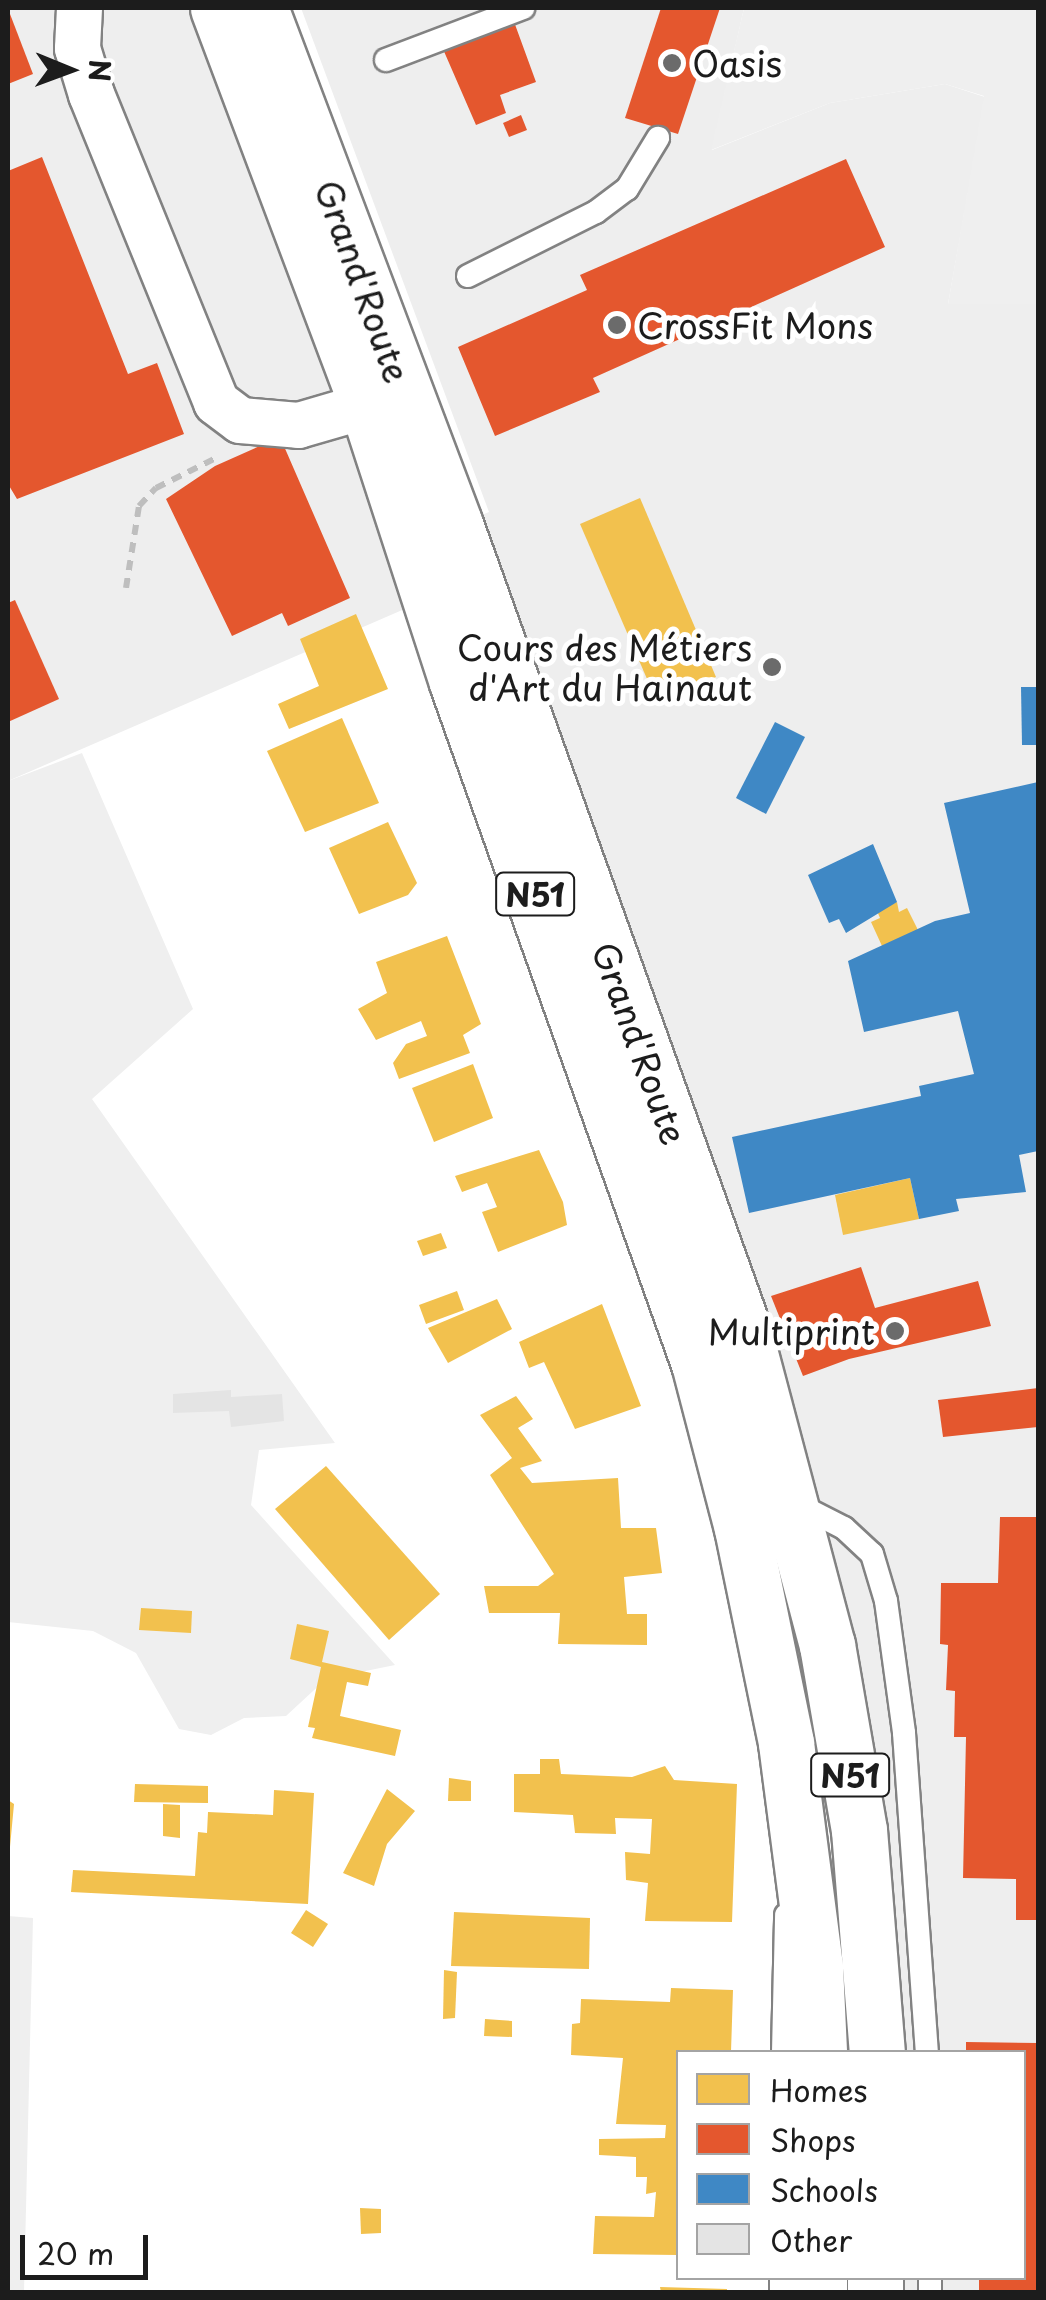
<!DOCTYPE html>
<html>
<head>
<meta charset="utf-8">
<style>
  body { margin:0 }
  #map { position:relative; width:1046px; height:2300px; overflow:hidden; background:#fff; font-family:"Playpen Sans",sans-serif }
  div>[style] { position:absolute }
  .built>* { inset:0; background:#eee }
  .green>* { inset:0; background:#efefef }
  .homes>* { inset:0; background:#f2c14e }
  .shops>* { inset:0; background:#e4572e }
  .schools>* { inset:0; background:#3f88c5 }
  .building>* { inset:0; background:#e4e4e4 }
  .path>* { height:6px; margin-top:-3px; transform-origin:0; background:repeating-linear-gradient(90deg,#bebebe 0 10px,transparent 0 18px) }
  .roads { filter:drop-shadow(2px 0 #828282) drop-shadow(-2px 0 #828282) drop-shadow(0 2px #828282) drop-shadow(0 -2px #828282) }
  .lane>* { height:22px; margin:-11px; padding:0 11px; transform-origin:11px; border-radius:11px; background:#fff }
  .street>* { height:45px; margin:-22.5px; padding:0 22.5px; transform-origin:22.5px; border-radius:22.5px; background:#fff }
  .primary>* { height:55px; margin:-27.5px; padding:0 27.5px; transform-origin:27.5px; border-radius:27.5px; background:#fff }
  .dots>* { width:28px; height:28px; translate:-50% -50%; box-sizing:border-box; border:5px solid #fff; border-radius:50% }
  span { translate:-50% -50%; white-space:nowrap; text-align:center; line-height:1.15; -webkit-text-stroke:10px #fff; paint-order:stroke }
  .shield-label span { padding:2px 8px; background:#fff; border:2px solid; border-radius:8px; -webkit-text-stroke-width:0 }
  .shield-label { font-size:32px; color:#1c1c1c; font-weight:700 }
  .poi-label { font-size:35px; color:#1c1c1c }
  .left { translate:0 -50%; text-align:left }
  .right { translate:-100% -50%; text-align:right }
  .street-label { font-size:35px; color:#1c1c1c }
  .frame { position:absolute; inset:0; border:10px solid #1c1c1c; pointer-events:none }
  .legend { position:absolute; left:676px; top:2050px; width:350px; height:230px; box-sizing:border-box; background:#fff; border:2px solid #a4a4a4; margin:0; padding:12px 18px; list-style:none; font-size:30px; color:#1c1c1c }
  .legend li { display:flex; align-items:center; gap:20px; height:50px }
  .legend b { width:50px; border:2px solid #a4a4a4 }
  .north { position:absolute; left:20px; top:20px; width:100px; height:100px; -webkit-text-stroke:8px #fff; paint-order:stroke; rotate:91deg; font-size:28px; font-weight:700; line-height:40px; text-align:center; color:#1c1c1c }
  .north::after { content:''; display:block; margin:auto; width:35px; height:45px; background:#1c1c1c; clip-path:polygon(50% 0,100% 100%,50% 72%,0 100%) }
  .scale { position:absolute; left:20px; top:2235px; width:128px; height:45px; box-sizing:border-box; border:5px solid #1c1c1c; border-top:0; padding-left:12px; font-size:30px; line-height:35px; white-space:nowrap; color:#1c1c1c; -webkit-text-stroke:8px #fff; paint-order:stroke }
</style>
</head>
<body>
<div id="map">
  <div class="built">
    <i style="clip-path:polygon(8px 8px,218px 8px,430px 598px,8px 781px)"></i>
    <i style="clip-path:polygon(301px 8px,744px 8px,712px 150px,830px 103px,945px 84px,985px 97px,948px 304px,1038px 304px,1038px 2292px,848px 2292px,848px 2278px,1024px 2278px,1024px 2052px,850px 2052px,834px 1859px,777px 1534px,455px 526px,489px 512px)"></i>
  </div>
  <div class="green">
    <i style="clip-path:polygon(744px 8px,1038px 8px,1038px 304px,948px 304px,984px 96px,945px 84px,830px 103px,711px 150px)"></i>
    <i style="clip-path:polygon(82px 753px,193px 1009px,92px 1099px,335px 1443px,259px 1450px,251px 1505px,395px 1665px,326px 1679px,286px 1716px,244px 1718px,211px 1735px,179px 1729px,136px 1653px,93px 1631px,8px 1622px,8px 781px)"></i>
    <i style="clip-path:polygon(8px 1916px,33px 1918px,24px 2292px,8px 2292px)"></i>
  </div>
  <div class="homes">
    <i style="clip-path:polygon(640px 498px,716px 677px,657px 702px,580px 524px)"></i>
    <i style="clip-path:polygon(356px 614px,388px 689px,289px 729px,278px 704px,319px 686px,300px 639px)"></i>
    <i style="clip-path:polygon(342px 718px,379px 803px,305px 832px,267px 751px)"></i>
    <i style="clip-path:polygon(388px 822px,417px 883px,408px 895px,359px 914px,329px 848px)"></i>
    <i style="clip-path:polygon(897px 902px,899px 912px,907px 908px,918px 930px,882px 946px,871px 922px,880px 918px,877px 911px)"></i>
    <i style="clip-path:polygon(447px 936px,481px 1024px,463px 1035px,470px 1053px,399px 1079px,393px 1063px,406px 1044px,427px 1036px,421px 1021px,376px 1040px,358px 1009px,387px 993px,376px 962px)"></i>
    <i style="clip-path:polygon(473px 1064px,493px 1118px,434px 1142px,412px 1088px)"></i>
    <i style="clip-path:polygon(539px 1150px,563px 1202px,567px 1225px,498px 1252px,482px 1212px,497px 1207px,487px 1183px,462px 1192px,455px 1176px)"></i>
    <i style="clip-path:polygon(910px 1178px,919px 1219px,843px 1235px,835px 1195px)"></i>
    <i style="clip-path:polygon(441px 1233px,447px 1248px,423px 1256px,417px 1241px)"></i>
    <i style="clip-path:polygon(457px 1291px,464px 1310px,426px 1324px,419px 1305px)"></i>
    <i style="clip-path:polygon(497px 1299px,512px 1329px,448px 1363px,428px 1328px)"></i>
    <i style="clip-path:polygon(602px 1304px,641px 1406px,575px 1429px,544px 1362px,529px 1368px,519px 1342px)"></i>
    <i style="clip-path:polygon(516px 1396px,533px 1419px,518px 1428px,542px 1461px,520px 1468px,532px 1483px,618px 1478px,621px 1528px,656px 1528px,662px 1573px,624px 1577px,627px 1614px,647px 1614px,647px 1645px,558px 1644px,560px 1613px,489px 1613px,484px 1586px,538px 1586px,554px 1574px,490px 1475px,512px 1458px,480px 1415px)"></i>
    <i style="clip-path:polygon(326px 1466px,440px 1594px,389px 1640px,275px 1509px)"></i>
    <i style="clip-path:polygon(141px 1608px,192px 1611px,191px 1633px,139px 1630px)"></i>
    <i style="clip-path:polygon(297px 1624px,329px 1631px,322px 1662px,371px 1673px,368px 1686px,347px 1682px,340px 1716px,401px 1730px,395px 1756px,312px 1738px,315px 1728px,308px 1727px,321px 1667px,290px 1659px)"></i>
    <i style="clip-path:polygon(540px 1759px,559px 1759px,561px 1774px,632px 1777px,665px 1766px,674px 1780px,737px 1784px,732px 1922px,645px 1921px,648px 1883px,626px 1880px,625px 1852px,650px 1854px,652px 1819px,615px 1818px,616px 1834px,575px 1833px,573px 1815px,514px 1812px,514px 1774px,540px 1774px)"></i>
    <i style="clip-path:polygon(449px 1778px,471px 1781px,471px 1801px,448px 1801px)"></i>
    <i style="clip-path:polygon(135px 1784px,208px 1786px,208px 1803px,134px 1802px)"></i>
    <i style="clip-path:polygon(387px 1789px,415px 1811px,387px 1844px,374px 1886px,343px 1873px)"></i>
    <i style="clip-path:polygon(274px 1790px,314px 1793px,308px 1904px,71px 1892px,73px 1870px,195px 1876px,198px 1832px,207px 1833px,208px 1812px,273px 1815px)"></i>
    <i style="clip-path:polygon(8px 1800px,14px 1804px,10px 1847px,8px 1846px)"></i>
    <i style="clip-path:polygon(163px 1804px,180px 1805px,180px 1838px,163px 1836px)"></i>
    <i style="clip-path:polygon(306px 1910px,328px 1924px,313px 1947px,291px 1933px)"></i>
    <i style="clip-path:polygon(454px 1912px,590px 1918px,589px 1969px,451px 1966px)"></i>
    <i style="clip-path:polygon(444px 1970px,457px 1972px,455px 2018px,443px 2019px)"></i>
    <i style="clip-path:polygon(671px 1988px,733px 1990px,731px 2052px,678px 2052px,678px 2255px,593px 2254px,595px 2216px,654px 2217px,656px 2192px,646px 2194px,647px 2177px,636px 2177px,636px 2157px,599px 2155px,599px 2139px,665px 2138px,666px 2125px,616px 2124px,623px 2058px,571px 2055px,572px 2024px,580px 2023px,581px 1999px,670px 2002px)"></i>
    <i style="clip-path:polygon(485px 2019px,512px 2021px,512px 2037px,484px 2036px)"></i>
    <i style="clip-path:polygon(360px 2208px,381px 2209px,381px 2233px,361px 2234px)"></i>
    <i style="clip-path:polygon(660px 2287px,727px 2289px,727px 2292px,661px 2292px)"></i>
  </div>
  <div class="shops">
    <i style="clip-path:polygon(509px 8px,536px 82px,500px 95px,506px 113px,476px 125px,436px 33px)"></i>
    <i style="clip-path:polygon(661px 8px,720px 8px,678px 134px,625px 118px)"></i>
    <i style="clip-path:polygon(10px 14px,33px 74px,8px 84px,8px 15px)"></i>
    <i style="clip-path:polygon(521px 115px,527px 130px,509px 137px,503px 123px)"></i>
    <i style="clip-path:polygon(42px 157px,128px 374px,157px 363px,184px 434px,17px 499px,8px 484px,8px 171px)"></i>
    <i style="clip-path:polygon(846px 159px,885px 247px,593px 378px,600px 392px,495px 436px,458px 347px,587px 290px,580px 275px)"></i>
    <i style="clip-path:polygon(280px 437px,350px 598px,288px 626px,282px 613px,232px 636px,166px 499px,215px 466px)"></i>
    <i style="clip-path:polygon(15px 600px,59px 699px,8px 722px,8px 603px)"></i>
    <i style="clip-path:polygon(861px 1267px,875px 1308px,978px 1281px,991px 1326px,849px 1359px,803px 1376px,771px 1296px)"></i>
    <i style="clip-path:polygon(1038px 1388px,1038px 1427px,943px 1437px,938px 1400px)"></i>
    <i style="clip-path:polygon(1000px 1517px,1038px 1517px,1038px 1920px,1016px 1920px,1016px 1879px,963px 1878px,966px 1737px,954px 1737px,955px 1691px,946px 1690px,948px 1645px,940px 1644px,941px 1583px,998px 1583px)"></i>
    <i style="clip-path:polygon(966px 2042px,1038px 2043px,1038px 2292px,979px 2292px,979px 2278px,1024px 2278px,1024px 2052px,966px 2052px)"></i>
  </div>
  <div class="schools">
    <i style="clip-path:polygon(1021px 687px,1038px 687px,1038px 745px,1022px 745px)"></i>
    <i style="clip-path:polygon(775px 722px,805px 737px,766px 814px,736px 798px)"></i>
    <i style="clip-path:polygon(1038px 782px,1038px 1151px,1019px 1155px,1026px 1192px,956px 1199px,959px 1211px,919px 1219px,910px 1178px,749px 1213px,732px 1137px,921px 1096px,919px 1086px,974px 1074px,958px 1011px,864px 1032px,848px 961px,935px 921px,970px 913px,944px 803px)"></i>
    <i style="clip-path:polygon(873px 844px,897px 902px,846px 933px,839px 919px,829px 923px,808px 875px)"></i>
  </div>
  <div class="building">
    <i style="clip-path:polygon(231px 1390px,231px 1397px,282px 1394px,284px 1421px,231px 1427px,229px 1411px,173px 1413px,173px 1394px)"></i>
  </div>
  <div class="path">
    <i style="left:126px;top:588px;width:83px;rotate:-81deg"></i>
    <i style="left:139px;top:506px;width:25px;rotate:-47deg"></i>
    <i style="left:156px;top:488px;width:69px;rotate:-26.6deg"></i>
  </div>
  <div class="roads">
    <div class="lane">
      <i style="left:386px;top:60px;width:147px;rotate:-20.8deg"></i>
      <i style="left:468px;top:276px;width:143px;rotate:-26.6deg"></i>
      <i style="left:596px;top:212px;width:39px;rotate:-37deg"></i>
      <i style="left:627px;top:189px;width:60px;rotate:-58.7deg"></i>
      <i style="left:795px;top:1503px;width:55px;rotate:27deg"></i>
      <i style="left:844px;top:1528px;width:38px;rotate:43deg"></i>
      <i style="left:872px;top:1554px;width:49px;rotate:73.4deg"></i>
      <i style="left:886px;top:1601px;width:133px;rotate:82.2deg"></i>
      <i style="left:904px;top:1733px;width:320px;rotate:85.9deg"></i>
      <i style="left:783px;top:2052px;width:137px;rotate:-88.7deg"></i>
      <i style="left:781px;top:2292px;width:14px;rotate:-90deg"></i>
      <i style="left:930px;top:2292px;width:14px;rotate:-90deg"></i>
    </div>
    <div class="street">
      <i style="left:79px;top:8px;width:40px;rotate:92.9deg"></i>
      <i style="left:77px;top:48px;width:48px;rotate:73.1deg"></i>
      <i style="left:91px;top:94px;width:332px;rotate:67.9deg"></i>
      <i style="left:216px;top:402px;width:30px;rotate:37deg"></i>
      <i style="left:240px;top:420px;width:58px;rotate:4.9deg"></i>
      <i style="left:298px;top:425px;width:72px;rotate:-16.2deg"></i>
    </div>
    <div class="primary">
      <i style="left:218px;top:8px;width:424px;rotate:69.4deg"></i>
      <i style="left:367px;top:405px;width:291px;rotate:72deg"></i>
      <i style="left:457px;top:682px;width:723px;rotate:70.44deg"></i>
      <i style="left:699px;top:1363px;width:171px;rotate:75.4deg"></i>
      <i style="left:742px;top:1528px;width:219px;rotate:78.4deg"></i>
      <i style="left:786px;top:1743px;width:225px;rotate:82.6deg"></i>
      <i style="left:815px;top:1966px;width:86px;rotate:87.3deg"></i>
      <i style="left:260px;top:8px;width:553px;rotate:69.33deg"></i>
      <i style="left:455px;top:525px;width:860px;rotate:70.3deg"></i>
      <i style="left:745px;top:1335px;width:321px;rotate:75.2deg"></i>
      <i style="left:827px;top:1645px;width:188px;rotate:80.2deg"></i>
      <i style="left:859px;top:1830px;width:223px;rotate:85.4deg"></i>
      <i style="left:819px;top:2292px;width:14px;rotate:-90deg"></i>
      <i style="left:875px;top:2292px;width:14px;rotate:-90deg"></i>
    </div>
  </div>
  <div class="dots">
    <i style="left:672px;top:63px;background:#6b6b6b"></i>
    <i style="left:617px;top:325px;background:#6b6b6b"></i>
    <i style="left:772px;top:667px;background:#6b6b6b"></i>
    <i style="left:895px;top:1331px;background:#6b6b6b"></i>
  </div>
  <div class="shield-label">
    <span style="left:535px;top:894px">N51</span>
    <span style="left:850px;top:1775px">N51</span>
  </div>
  <div class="poi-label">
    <span class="left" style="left:692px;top:63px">Oasis</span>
    <span class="left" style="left:637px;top:325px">CrossFit Mons</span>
    <span class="right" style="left:752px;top:667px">Cours des Métiers<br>d'Art du Hainaut</span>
    <span class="right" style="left:875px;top:1331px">Multiprint</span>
  </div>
  <div class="street-label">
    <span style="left:363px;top:281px;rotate:70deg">Grand'Route</span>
    <span style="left:640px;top:1043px;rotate:70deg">Grand'Route</span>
  </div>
  <div class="frame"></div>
  <ul class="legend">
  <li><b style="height:28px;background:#f2c14e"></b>Homes</li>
  <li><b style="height:28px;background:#e4572e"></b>Shops</li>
  <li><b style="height:28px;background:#3f88c5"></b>Schools</li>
  <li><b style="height:28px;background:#e4e4e4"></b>Other</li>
  </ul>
  <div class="north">N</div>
  <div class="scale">20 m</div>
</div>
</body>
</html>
